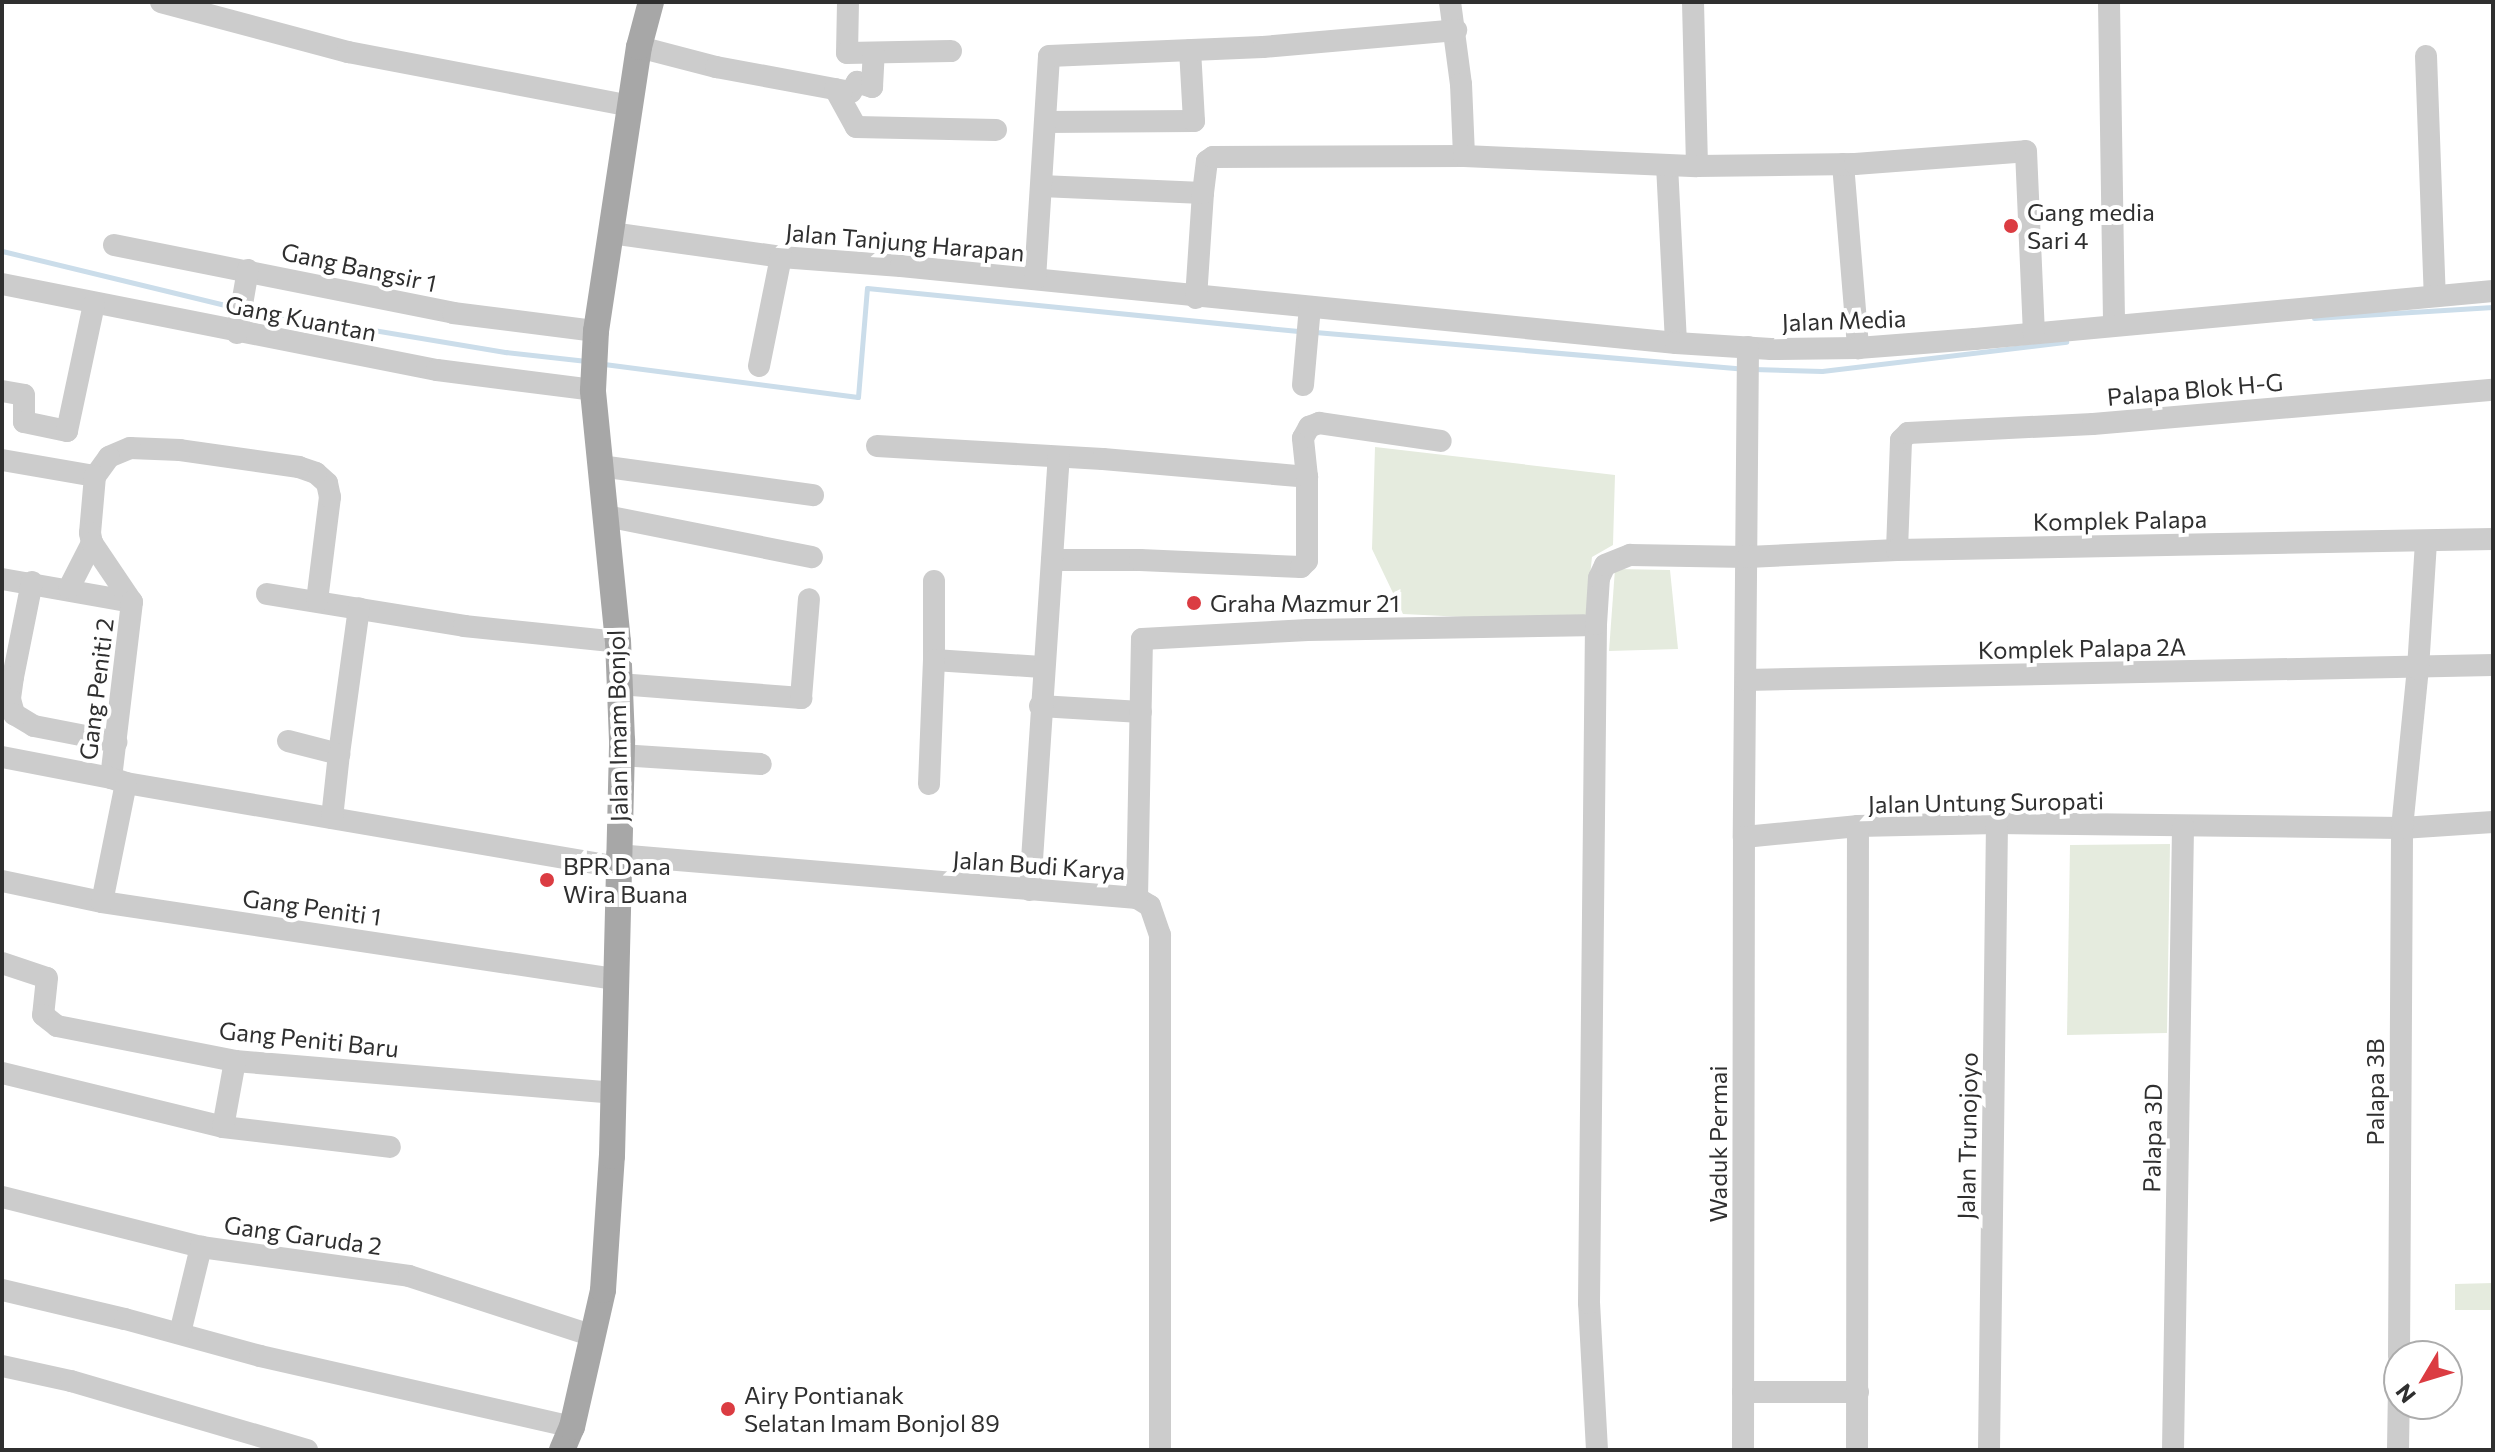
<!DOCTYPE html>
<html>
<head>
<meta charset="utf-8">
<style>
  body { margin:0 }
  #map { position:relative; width:2495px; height:1452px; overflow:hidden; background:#fff; font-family:Commissioner,sans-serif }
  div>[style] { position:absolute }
  .green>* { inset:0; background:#e5ebde }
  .stream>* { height:5px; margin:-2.5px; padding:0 2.5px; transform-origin:2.5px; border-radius:2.5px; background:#cbddea }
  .minor>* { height:22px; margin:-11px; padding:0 11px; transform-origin:11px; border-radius:11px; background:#ccc }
  .major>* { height:26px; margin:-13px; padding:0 13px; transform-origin:13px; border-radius:13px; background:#a7a7a7 }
  .dots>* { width:22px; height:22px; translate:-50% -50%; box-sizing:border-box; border:4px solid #fff; border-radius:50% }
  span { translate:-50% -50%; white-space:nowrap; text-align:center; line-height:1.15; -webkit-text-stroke:8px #fff; paint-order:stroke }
  .poi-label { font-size:24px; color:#2f2f2f }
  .left { translate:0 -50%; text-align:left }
  .street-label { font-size:24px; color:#2f2f2f }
  .frame { position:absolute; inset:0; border:4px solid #2f2f2f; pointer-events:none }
  .north { position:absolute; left:2383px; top:1340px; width:80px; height:80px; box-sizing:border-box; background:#fff; border:2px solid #acacac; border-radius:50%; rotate:232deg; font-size:22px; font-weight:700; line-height:32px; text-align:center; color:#2f2f2f }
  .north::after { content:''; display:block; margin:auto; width:28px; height:36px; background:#db3c42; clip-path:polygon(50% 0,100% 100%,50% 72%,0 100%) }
</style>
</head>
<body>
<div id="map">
  <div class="green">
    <i style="clip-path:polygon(1375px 447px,1615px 475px,1613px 545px,1592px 557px,1585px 623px,1403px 614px,1372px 549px)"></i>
    <i style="clip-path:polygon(1615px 569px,1670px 570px,1678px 649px,1609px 651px)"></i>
    <i style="clip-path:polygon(2170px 844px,2167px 1033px,2067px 1035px,2070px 845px)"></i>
    <i style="clip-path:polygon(2493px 1283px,2493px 1310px,2455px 1310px,2455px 1284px)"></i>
  </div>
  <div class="stream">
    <i style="left:2px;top:251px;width:239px;rotate:13.6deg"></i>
    <i style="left:248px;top:309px;width:262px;rotate:9.5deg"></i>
    <i style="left:506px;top:352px;width:81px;rotate:6.4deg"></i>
    <i style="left:2314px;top:318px;width:179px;rotate:-3.5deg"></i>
    <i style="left:1315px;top:332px;width:430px;rotate:4.9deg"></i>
    <i style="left:604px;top:364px;width:256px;rotate:7.4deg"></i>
    <i style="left:858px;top:397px;width:109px;rotate:-85.3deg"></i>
    <i style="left:867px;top:288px;width:436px;rotate:5.7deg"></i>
    <i style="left:1753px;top:369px;width:69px;rotate:1.7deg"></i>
    <i style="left:1822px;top:371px;width:246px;rotate:-6.8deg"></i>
  </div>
  <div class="minor">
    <i style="left:161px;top:2px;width:194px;rotate:15deg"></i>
    <i style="left:348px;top:52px;width:288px;rotate:10.8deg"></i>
    <i style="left:848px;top:2px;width:51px;rotate:91.1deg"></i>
    <i style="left:847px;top:53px;width:104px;rotate:-1.1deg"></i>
    <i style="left:1450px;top:2px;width:83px;rotate:82.4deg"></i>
    <i style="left:1461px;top:84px;width:72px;rotate:87.6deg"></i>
    <i style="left:1693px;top:2px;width:164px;rotate:88.6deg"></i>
    <i style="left:2109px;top:2px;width:322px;rotate:89.1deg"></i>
    <i style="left:639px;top:47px;width:80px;rotate:14.6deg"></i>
    <i style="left:716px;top:67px;width:137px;rotate:10.5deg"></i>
    <i style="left:851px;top:92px;width:12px;rotate:-59deg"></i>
    <i style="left:857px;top:82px;width:16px;rotate:18deg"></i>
    <i style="left:872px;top:87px;width:34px;rotate:-87deg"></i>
    <i style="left:2426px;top:56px;width:240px;rotate:87.9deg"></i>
    <i style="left:835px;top:89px;width:43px;rotate:61.1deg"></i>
    <i style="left:856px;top:127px;width:140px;rotate:1.2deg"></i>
    <i style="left:1045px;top:122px;width:149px;rotate:-0.4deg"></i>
    <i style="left:1194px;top:121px;width:71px;rotate:-93.2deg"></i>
    <i style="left:1843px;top:164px;width:185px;rotate:85.3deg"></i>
    <i style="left:1667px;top:165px;width:178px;rotate:87.1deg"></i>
    <i style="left:1041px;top:186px;width:162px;rotate:2.5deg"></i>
    <i style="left:611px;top:233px;width:172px;rotate:8deg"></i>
    <i style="left:781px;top:257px;width:120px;rotate:4.3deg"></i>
    <i style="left:901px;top:266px;width:779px;rotate:5.67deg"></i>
    <i style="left:1676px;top:343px;width:95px;rotate:3.6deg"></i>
    <i style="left:1771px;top:349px;width:87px;rotate:-0.7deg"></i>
    <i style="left:1858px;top:348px;width:117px;rotate:-4.4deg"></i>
    <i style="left:1975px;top:339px;width:520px;rotate:-5.29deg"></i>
    <i style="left:114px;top:245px;width:346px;rotate:11.3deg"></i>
    <i style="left:453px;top:313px;width:144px;rotate:7.2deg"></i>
    <i style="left:1035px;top:279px;width:223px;rotate:-86.4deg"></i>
    <i style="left:1049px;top:56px;width:214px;rotate:-2.4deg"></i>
    <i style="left:1263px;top:47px;width:194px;rotate:-5deg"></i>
    <i style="left:2px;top:284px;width:443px;rotate:11.2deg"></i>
    <i style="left:437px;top:370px;width:157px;rotate:7.3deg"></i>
    <i style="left:1196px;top:298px;width:105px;rotate:-86.2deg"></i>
    <i style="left:1203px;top:193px;width:32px;rotate:-83deg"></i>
    <i style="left:1207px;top:161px;width:7px;rotate:-34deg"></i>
    <i style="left:1213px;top:157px;width:251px;rotate:-0.2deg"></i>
    <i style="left:1464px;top:156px;width:233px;rotate:2.5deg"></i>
    <i style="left:1697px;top:166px;width:158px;rotate:-0.7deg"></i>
    <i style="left:1855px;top:164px;width:171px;rotate:-4.3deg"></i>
    <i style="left:2026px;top:151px;width:182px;rotate:87.5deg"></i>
    <i style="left:237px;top:333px;width:64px;rotate:-80.1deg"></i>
    <i style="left:1748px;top:347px;width:490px;rotate:90.5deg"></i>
    <i style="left:1744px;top:837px;width:115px;rotate:-5.5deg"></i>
    <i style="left:1858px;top:826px;width:139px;rotate:-1.2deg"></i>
    <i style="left:1997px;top:823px;width:405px;rotate:0.7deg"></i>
    <i style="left:2402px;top:828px;width:91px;rotate:-3.8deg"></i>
    <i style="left:759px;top:366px;width:111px;rotate:-78.6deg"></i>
    <i style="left:1303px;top:385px;width:78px;rotate:-84.9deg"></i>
    <i style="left:2px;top:391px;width:22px;rotate:10deg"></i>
    <i style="left:24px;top:395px;width:27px;rotate:90deg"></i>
    <i style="left:24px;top:422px;width:44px;rotate:11.8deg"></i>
    <i style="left:67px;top:431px;width:130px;rotate:-78deg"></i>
    <i style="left:877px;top:446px;width:226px;rotate:3.3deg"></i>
    <i style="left:1103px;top:459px;width:205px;rotate:5deg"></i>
    <i style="left:2px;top:460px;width:94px;rotate:9.8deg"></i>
    <i style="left:600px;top:466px;width:215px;rotate:7.8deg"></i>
    <i style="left:606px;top:516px;width:210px;rotate:11.3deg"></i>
    <i style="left:1897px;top:550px;width:110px;rotate:-87.9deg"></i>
    <i style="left:1901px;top:440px;width:10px;rotate:-45deg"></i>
    <i style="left:1908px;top:433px;width:185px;rotate:-2.8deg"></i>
    <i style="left:2093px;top:424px;width:401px;rotate:-4.9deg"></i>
    <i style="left:1052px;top:560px;width:88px"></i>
    <i style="left:1140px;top:560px;width:161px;rotate:2.5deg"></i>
    <i style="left:1301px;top:567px;width:8px;rotate:-45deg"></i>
    <i style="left:1307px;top:561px;width:84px;rotate:-90deg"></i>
    <i style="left:1307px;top:477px;width:39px;rotate:-96deg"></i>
    <i style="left:1303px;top:438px;width:13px;rotate:-61deg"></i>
    <i style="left:1309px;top:427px;width:11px;rotate:-22deg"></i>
    <i style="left:1319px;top:423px;width:123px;rotate:8.4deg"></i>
    <i style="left:2px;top:579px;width:132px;rotate:10deg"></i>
    <i style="left:934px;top:581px;width:79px;rotate:90deg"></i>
    <i style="left:934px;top:660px;width:108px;rotate:3.7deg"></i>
    <i style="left:32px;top:582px;width:97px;rotate:101.3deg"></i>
    <i style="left:13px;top:677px;width:22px;rotate:98deg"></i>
    <i style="left:10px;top:699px;width:16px;rotate:75deg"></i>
    <i style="left:14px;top:714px;width:23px;rotate:31deg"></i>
    <i style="left:34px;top:726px;width:84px;rotate:11deg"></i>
    <i style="left:69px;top:588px;width:51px;rotate:-62.9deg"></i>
    <i style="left:267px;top:594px;width:200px;rotate:9.2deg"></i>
    <i style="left:464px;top:626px;width:155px;rotate:5.9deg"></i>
    <i style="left:317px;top:601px;width:105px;rotate:-82.9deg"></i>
    <i style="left:330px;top:497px;width:14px;rotate:-102deg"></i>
    <i style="left:327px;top:483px;width:15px;rotate:-138deg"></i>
    <i style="left:316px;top:473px;width:18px;rotate:-161deg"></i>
    <i style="left:299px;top:467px;width:120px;rotate:-171.9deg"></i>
    <i style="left:180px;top:450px;width:50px;rotate:-177.7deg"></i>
    <i style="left:130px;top:448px;width:23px;rotate:157deg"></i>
    <i style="left:109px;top:457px;width:24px;rotate:126deg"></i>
    <i style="left:95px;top:476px;width:57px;rotate:95deg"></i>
    <i style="left:90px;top:533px;width:10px;rotate:79deg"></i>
    <i style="left:92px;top:543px;width:71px;rotate:55.9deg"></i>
    <i style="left:132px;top:602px;width:177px;rotate:96.8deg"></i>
    <i style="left:111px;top:778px;width:16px;rotate:18deg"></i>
    <i style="left:126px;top:783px;width:498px;rotate:9.7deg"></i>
    <i style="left:1746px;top:680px;width:747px;rotate:-1.15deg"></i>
    <i style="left:619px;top:684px;width:183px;rotate:4.4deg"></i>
    <i style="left:801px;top:698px;width:99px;rotate:-85.4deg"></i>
    <i style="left:1040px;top:706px;width:101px;rotate:3.4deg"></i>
    <i style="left:288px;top:741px;width:53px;rotate:14.3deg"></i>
    <i style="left:339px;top:754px;width:147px;rotate:-82.2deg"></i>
    <i style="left:620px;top:755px;width:141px;rotate:3.7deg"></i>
    <i style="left:2px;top:757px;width:111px;rotate:10.9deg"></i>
    <i style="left:929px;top:784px;width:124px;rotate:-87.7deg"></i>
    <i style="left:332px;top:818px;width:64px;rotate:-83.8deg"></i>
    <i style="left:617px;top:855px;width:522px;rotate:4.73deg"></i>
    <i style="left:1137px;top:898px;width:15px;rotate:32deg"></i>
    <i style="left:1150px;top:906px;width:31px;rotate:71deg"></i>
    <i style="left:1160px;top:935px;width:515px;rotate:90deg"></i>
    <i style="left:2px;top:881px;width:102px;rotate:11.9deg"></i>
    <i style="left:102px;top:902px;width:519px;rotate:8.54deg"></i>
    <i style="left:1030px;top:890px;width:434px;rotate:-86.2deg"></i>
    <i style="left:1137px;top:898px;width:259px;rotate:-88.9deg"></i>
    <i style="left:1142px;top:639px;width:166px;rotate:-3.1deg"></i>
    <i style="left:1308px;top:630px;width:276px;rotate:-1deg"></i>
    <i style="left:102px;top:902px;width:121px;rotate:-78.6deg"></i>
    <i style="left:2px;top:963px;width:47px;rotate:18.4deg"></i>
    <i style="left:47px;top:978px;width:37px;rotate:96deg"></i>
    <i style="left:43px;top:1015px;width:18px;rotate:38deg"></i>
    <i style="left:57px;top:1026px;width:181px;rotate:11.1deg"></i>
    <i style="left:235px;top:1061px;width:379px;rotate:4.8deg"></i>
    <i style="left:2px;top:1073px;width:228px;rotate:13.7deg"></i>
    <i style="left:223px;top:1127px;width:168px;rotate:6.8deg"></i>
    <i style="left:223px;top:1127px;width:67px;rotate:-79.7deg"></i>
    <i style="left:2px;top:1197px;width:205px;rotate:14.1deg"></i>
    <i style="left:201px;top:1247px;width:210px;rotate:7.9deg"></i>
    <i style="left:409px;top:1276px;width:194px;rotate:18deg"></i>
    <i style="left:2px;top:1290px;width:126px;rotate:13.3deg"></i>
    <i style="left:125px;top:1319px;width:140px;rotate:15.3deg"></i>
    <i style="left:260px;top:1356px;width:320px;rotate:12.8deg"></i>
    <i style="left:180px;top:1333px;width:89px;rotate:-76.3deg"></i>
    <i style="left:2399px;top:1356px;width:528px;rotate:-89.67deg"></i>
    <i style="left:2402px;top:828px;width:160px;rotate:-84.3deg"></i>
    <i style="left:2418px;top:669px;width:128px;rotate:-86.4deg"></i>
    <i style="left:2px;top:1366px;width:71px;rotate:12.3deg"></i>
    <i style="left:71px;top:1381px;width:246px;rotate:16.3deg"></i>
    <i style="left:1743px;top:1392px;width:115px"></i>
    <i style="left:1597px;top:1450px;width:147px;rotate:-93.1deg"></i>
    <i style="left:1589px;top:1303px;width:679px;rotate:-89.41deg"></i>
    <i style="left:1596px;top:624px;width:46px;rotate:-86.3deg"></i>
    <i style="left:1599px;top:578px;width:14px;rotate:-65deg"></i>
    <i style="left:1605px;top:565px;width:27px;rotate:-22deg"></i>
    <i style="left:1630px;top:555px;width:118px;rotate:1deg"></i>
    <i style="left:1748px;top:557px;width:149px;rotate:-2.7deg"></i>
    <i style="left:1897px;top:550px;width:596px;rotate:-1.06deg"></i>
    <i style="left:1743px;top:1450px;width:613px;rotate:-89.91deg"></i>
    <i style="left:1857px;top:1450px;width:624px;rotate:-89.91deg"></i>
    <i style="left:1989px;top:1450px;width:627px;rotate:-89.27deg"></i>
    <i style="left:2173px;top:1450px;width:624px;rotate:-89.08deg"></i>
    <i style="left:2398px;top:1450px;width:66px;rotate:-89.1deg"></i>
  </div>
  <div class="major">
    <i style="left:562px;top:1450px;width:25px;rotate:-67deg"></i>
    <i style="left:572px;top:1427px;width:140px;rotate:-77.2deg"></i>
    <i style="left:603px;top:1290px;width:134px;rotate:-86.2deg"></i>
    <i style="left:612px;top:1156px;width:416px;rotate:-88.6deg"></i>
    <i style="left:622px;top:740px;width:98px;rotate:-92.3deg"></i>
    <i style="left:618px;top:642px;width:253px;rotate:-95.7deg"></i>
    <i style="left:593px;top:390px;width:59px;rotate:-87.1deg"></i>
    <i style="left:596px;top:331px;width:287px;rotate:-81.4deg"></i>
    <i style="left:639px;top:47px;width:47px;rotate:-75.1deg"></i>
  </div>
  <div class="dots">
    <i style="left:2011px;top:226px;background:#db3c42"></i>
    <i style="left:1194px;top:603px;background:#db3c42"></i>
    <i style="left:547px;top:880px;background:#db3c42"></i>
    <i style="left:728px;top:1409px;background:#db3c42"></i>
  </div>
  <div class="poi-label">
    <span class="left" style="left:2027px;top:226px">Gang media<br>Sari 4</span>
    <span class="left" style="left:1210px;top:603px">Graha Mazmur 21</span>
    <span class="left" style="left:563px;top:880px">BPR Dana<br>Wira Buana</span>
    <span class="left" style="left:744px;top:1409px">Airy Pontianak<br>Selatan Imam Bonjol 89</span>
  </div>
  <div class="street-label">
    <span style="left:905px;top:242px;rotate:5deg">Jalan Tanjung Harapan</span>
    <span style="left:359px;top:267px;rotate:12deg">Gang Bangsir 1</span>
    <span style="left:301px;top:318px;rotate:11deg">Gang Kuantan</span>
    <span style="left:1844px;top:320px;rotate:-2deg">Jalan Media</span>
    <span style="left:2195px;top:389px;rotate:-5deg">Palapa Blok H-G</span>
    <span style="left:2120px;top:520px;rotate:-1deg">Komplek Palapa</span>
    <span style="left:2082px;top:648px;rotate:-1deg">Komplek Palapa 2A</span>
    <span style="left:96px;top:689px;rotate:-83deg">Gang Peniti 2</span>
    <span style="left:617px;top:726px;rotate:-91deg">Jalan Imam Bonjol</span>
    <span style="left:1986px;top:802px;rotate:-1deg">Jalan Untung Suropati</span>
    <span style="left:1039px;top:865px;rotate:4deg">Jalan Budi Karya</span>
    <span style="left:312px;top:907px;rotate:8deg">Gang Peniti 1</span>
    <span style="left:309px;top:1039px;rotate:6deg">Gang Peniti Baru</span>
    <span style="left:2375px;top:1092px;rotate:-90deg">Palapa 3B</span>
    <span style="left:1967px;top:1136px;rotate:-89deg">Jalan Trunojoyo</span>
    <span style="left:2152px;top:1138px;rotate:-89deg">Palapa 3D</span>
    <span style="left:1718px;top:1144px;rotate:-90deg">Waduk Permai</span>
    <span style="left:303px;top:1235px;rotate:8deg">Gang Garuda 2</span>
  </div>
  <div class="frame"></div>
  <div class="north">N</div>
</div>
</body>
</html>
